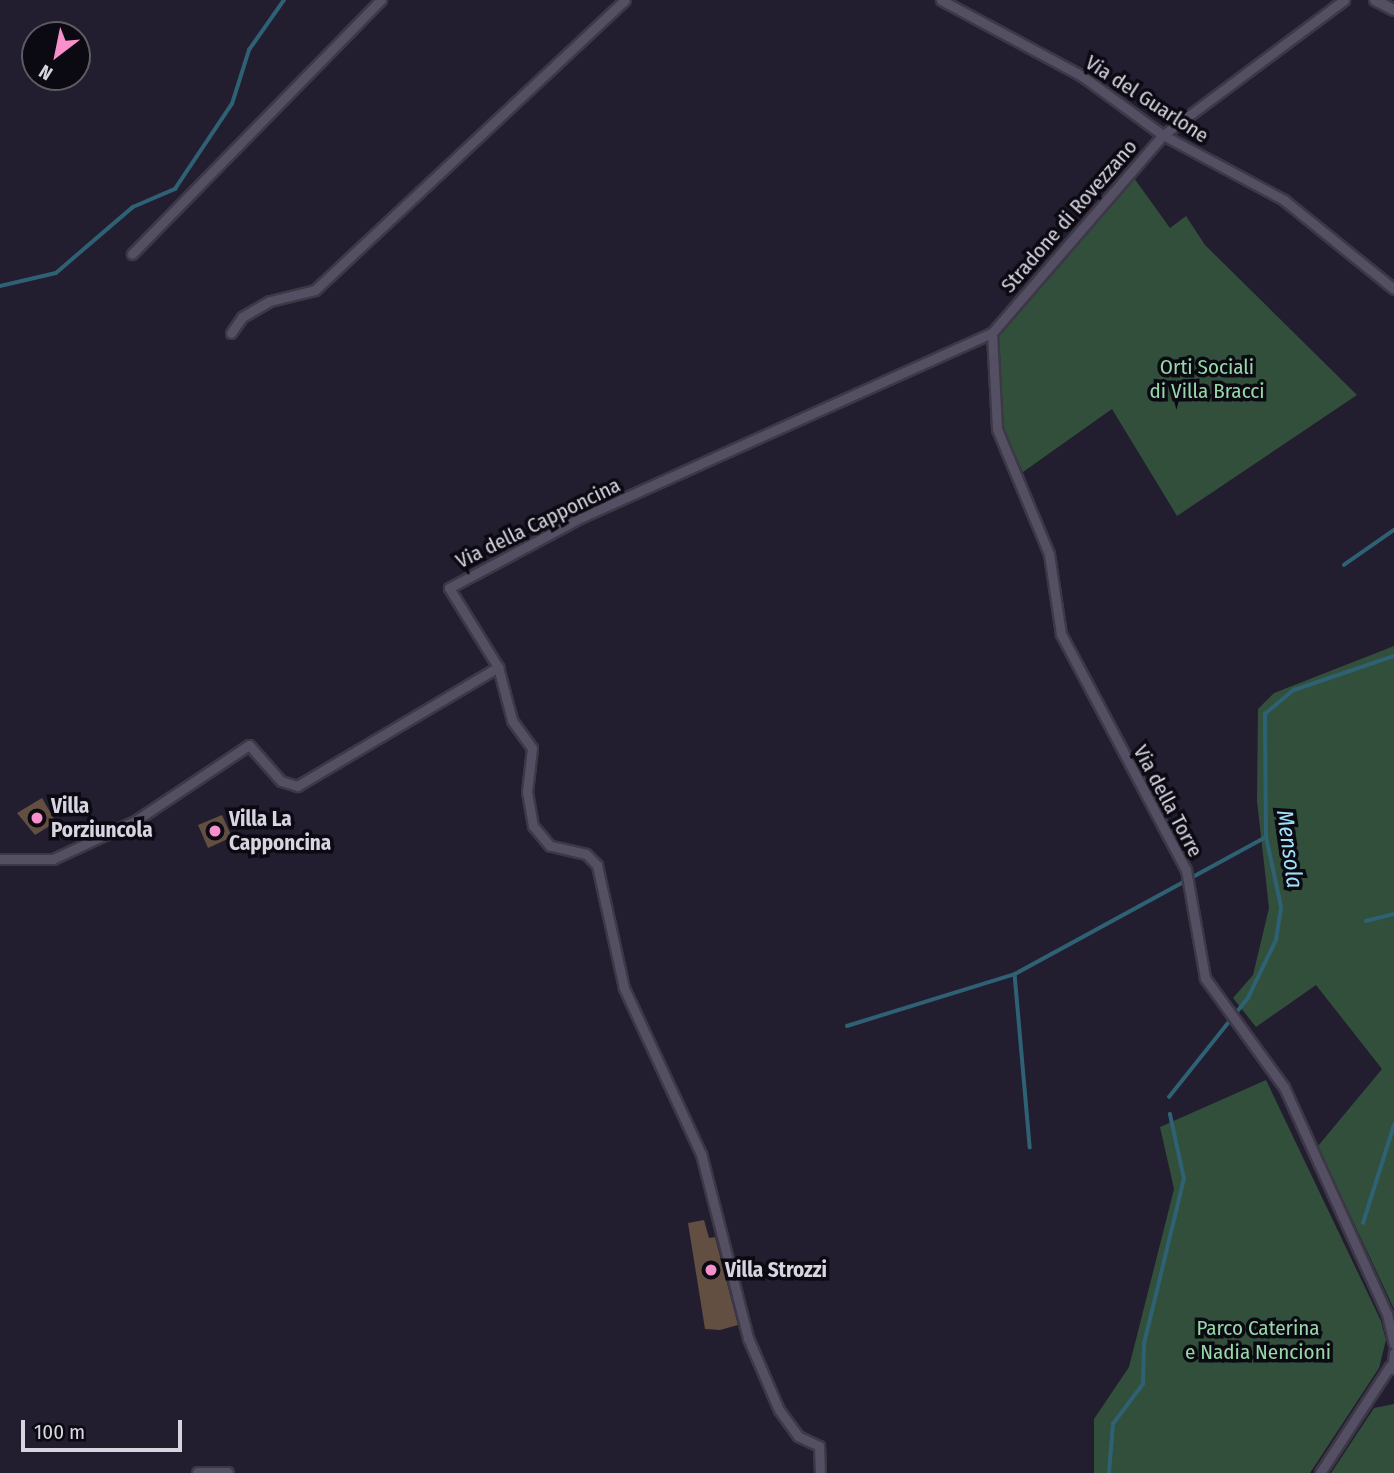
<!DOCTYPE html>
<html>
<head>
<meta charset="utf-8">
<style>
  body { margin:0 }
  #map { position:relative; width:1394px; height:1473px; overflow:hidden; background:#221d2f; font-family:"Fira Sans Condensed",sans-serif }
  div>[style] { position:absolute }
  .green>* { inset:0; background:#314f3a }
  .stream>* { height:3.5px; margin:-1.75px; padding:0 1.75px; transform-origin:1.75px; border-radius:1.75px; background:#2f6174 }
  .building>* { inset:0; background:#634f42 }
  .roads { filter:drop-shadow(2px 0 #3d3847) drop-shadow(-2px 0 #3d3847) drop-shadow(0 2px #3d3847) drop-shadow(0 -2px #3d3847) }
  .minor>* { height:9px; margin:-4.5px; padding:0 4.5px; transform-origin:4.5px; border-radius:4.5px; background:#544f63 }
  .tertiary>* { height:10px; margin:-5px; padding:0 5px; transform-origin:5px; border-radius:5px; background:#544f63 }
  .dots>* { width:19px; height:19px; translate:-50% -50%; box-sizing:border-box; border:4px solid #0b0911; border-radius:50% }
  span { translate:-50% -50%; white-space:nowrap; text-align:center; line-height:1.15; -webkit-text-stroke:7px #0b0911; paint-order:stroke }
  .street-label { font-size:21px; color:#d8d5e1 }
  .park-label { font-size:21px; color:#97d7a9 }
  .poi-label { font-size:21px; color:#d8d5e1; font-weight:700 }
  .left { translate:0 -50%; text-align:left }
  .water-label { font-size:23px; color:#a0e0fa; font-style:italic }
  .north { position:absolute; left:21px; top:21px; width:70px; height:70px; box-sizing:border-box; background:#0b0911; border:2px solid #5d5b64; border-radius:50%; rotate:212deg; font-size:19px; font-weight:700; line-height:28px; text-align:center; color:#d8d5e1 }
  .north::after { content:''; display:block; margin:auto; width:24px; height:32px; background:#f890cc; clip-path:polygon(50% 0,100% 100%,50% 72%,0 100%) }
  .scale { position:absolute; left:21px; top:1420px; width:161px; height:32px; box-sizing:border-box; border:4px solid #d8d5e1; border-top:0; padding-left:9px; font-size:21px; line-height:24px; white-space:nowrap; color:#d8d5e1; -webkit-text-stroke:5px #0b0911; paint-order:stroke }
</style>
</head>
<body>
<div id="map">
  <div class="green">
    <i style="clip-path:polygon(1134px 178px,1170px 228px,1186px 216px,1205px 245px,1357px 395px,1177px 516px,1112px 409px,1023px 472px,1000px 422px,997px 334px)"></i>
    <i style="clip-path:polygon(1394px 646px,1394px 1309px,1318px 1146px,1382px 1069px,1316px 985px,1256px 1027px,1233px 998px,1253px 975px,1269px 908px,1257px 801px,1258px 709px,1274px 693px)"></i>
    <i style="clip-path:polygon(1266px 1080px,1381px 1321px,1386px 1340px,1379px 1368px,1310px 1473px,1094px 1473px,1094px 1419px,1129px 1367px,1174px 1189px,1160px 1127px)"></i>
    <i style="clip-path:polygon(1394px 1404px,1394px 1473px,1331px 1473px,1374px 1408px)"></i>
  </div>
  <div class="stream">
    <i style="left:0;top:286px;width:57px;rotate:-13.1deg"></i>
    <i style="left:56px;top:273px;width:101px;rotate:-40.6deg"></i>
    <i style="left:133px;top:207px;width:46px;rotate:-23.2deg"></i>
    <i style="left:175px;top:189px;width:102px;rotate:-56.2deg"></i>
    <i style="left:232px;top:104px;width:57px;rotate:-72.5deg"></i>
    <i style="left:249px;top:50px;width:61px;rotate:-55deg"></i>
    <i style="left:1344px;top:565px;width:61px;rotate:-35deg"></i>
    <i style="left:1366px;top:921px;width:29px;rotate:-14deg"></i>
    <i style="left:1015px;top:974px;width:174px;rotate:85deg"></i>
    <i style="left:847px;top:1026px;width:176px;rotate:-17.2deg"></i>
    <i style="left:1015px;top:974px;width:286px;rotate:-28.6deg"></i>
    <i style="left:1169px;top:1097px;width:127px;rotate:-51.4deg"></i>
    <i style="left:1248px;top:998px;width:64px;rotate:-64.2deg"></i>
    <i style="left:1276px;top:940px;width:33px;rotate:-81deg"></i>
    <i style="left:1281px;top:907px;width:72px;rotate:-102.1deg"></i>
    <i style="left:1266px;top:837px;width:123px;rotate:-90.5deg"></i>
    <i style="left:1265px;top:714px;width:38px;rotate:-40deg"></i>
    <i style="left:1294px;top:690px;width:106px;rotate:-18.8deg"></i>
    <i style="left:1363px;top:1223px;width:103px;rotate:-72.4deg"></i>
    <i style="left:1109px;top:1473px;width:49px;rotate:-85.3deg"></i>
    <i style="left:1113px;top:1424px;width:50px;rotate:-53.1deg"></i>
    <i style="left:1143px;top:1384px;width:40px;rotate:-88.6deg"></i>
    <i style="left:1144px;top:1344px;width:170px;rotate:-76.4deg"></i>
    <i style="left:1184px;top:1179px;width:66px;rotate:-102.3deg"></i>
  </div>
  <div class="building">
    <i style="clip-path:polygon(42px 798px,56px 822px,35px 835px,17px 813px)"></i>
    <i style="clip-path:polygon(222px 815px,232px 837px,208px 848px,198px 825px)"></i>
    <i style="clip-path:polygon(704px 1220px,709px 1238px,715px 1237px,738px 1325px,720px 1330px,705px 1329px,688px 1223px)"></i>
  </div>
  <div class="roads">
    <div class="minor">
      <i style="left:941px;top:0;width:160px;rotate:28.3deg"></i>
      <i style="left:1082px;top:76px;width:100px;rotate:36.1deg"></i>
      <i style="left:1163px;top:135px;width:137px;rotate:28.2deg"></i>
      <i style="left:1284px;top:200px;width:141px;rotate:39deg"></i>
      <i style="left:132px;top:254px;width:356px;rotate:-45.6deg"></i>
      <i style="left:231px;top:333px;width:19px;rotate:-55deg"></i>
      <i style="left:242px;top:317px;width:32px;rotate:-30deg"></i>
      <i style="left:270px;top:301px;width:46px;rotate:-13.7deg"></i>
      <i style="left:315px;top:290px;width:424px;rotate:-43.1deg"></i>
      <i style="left:992px;top:333px;width:96px;rotate:87deg"></i>
      <i style="left:997px;top:429px;width:135px;rotate:67.4deg"></i>
      <i style="left:1049px;top:554px;width:81px;rotate:81.5deg"></i>
      <i style="left:1061px;top:634px;width:267px;rotate:62.1deg"></i>
      <i style="left:1186px;top:870px;width:110px;rotate:80deg"></i>
      <i style="left:1205px;top:978px;width:135px;rotate:54.1deg"></i>
      <i style="left:1284px;top:1087px;width:249px;rotate:65.6deg"></i>
      <i style="left:1387px;top:1314px;width:31px;rotate:77deg"></i>
      <i style="left:0;top:859px;width:53px"></i>
      <i style="left:53px;top:859px;width:90px;rotate:-24.9deg"></i>
      <i style="left:135px;top:821px;width:137px;rotate:-33.7deg"></i>
      <i style="left:249px;top:745px;width:48px;rotate:48.4deg"></i>
      <i style="left:281px;top:781px;width:17px;rotate:17deg"></i>
      <i style="left:297px;top:786px;width:234px;rotate:-30.6deg"></i>
      <i style="left:1392px;top:1369px;width:16px;rotate:-83deg"></i>
      <i style="left:820px;top:1473px;width:27px;rotate:-92deg"></i>
      <i style="left:819px;top:1446px;width:23px;rotate:-155deg"></i>
      <i style="left:798px;top:1436px;width:32px;rotate:-126deg"></i>
      <i style="left:779px;top:1410px;width:78px;rotate:-113.3deg"></i>
      <i style="left:748px;top:1338px;width:190px;rotate:-104.3deg"></i>
      <i style="left:701px;top:1154px;width:183px;rotate:-114.9deg"></i>
      <i style="left:624px;top:988px;width:126px;rotate:-102.4deg"></i>
      <i style="left:597px;top:865px;width:16px;rotate:-135deg"></i>
      <i style="left:586px;top:854px;width:37px;rotate:-167deg"></i>
      <i style="left:550px;top:846px;width:26px;rotate:-130deg"></i>
      <i style="left:533px;top:826px;width:35px;rotate:-100deg"></i>
      <i style="left:527px;top:792px;width:44px;rotate:-83.5deg"></i>
      <i style="left:532px;top:748px;width:34px;rotate:-126deg"></i>
      <i style="left:512px;top:720px;width:55px;rotate:-104.8deg"></i>
      <i style="left:498px;top:667px;width:93px;rotate:-121.8deg"></i>
      <i style="left:449px;top:588px;width:151px;rotate:-28.1deg"></i>
      <i style="left:582px;top:517px;width:449px;rotate:-24.2deg"></i>
      <i style="left:992px;top:333px;width:262px;rotate:-49.2deg"></i>
      <i style="left:1163px;top:135px;width:226px;rotate:-36.7deg"></i>
      <i style="left:1320px;top:1473px;width:128px;rotate:-56.8deg"></i>
    </div>
    <div class="tertiary">
      <i style="left:1375px;top:0;width:21px;rotate:28deg"></i>
      <i style="left:198px;top:1473px;width:30px"></i>
    </div>
  </div>
  <div class="dots">
    <i style="left:37px;top:818px;background:#f890cc"></i>
    <i style="left:215px;top:831px;background:#f890cc"></i>
    <i style="left:711px;top:1270px;background:#f890cc"></i>
  </div>
  <div class="street-label">
    <span style="left:1147px;top:99px;rotate:33deg">Via del Guarlone</span>
    <span style="left:1069px;top:216px;rotate:-49deg">Stradone di Rovezzano</span>
    <span style="left:538px;top:523px;rotate:-26deg">Via della Capponcina</span>
    <span style="left:1168px;top:801px;rotate:62deg">Via della Torre</span>
  </div>
  <div class="park-label">
    <span style="left:1207px;top:379px">Orti Sociali<br>di Villa Bracci</span>
    <span style="left:1258px;top:1340px">Parco Caterina<br>e Nadia Nencioni</span>
  </div>
  <div class="poi-label">
    <span class="left" style="left:51px;top:818px">Villa<br>Porziuncola</span>
    <span class="left" style="left:229px;top:831px">Villa La<br>Capponcina</span>
    <span class="left" style="left:725px;top:1270px">Villa Strozzi</span>
  </div>
  <div class="water-label">
    <span style="left:1290px;top:849px;rotate:82deg">Mensola</span>
  </div>
  <div class="north">N</div>
  <div class="scale">100 m</div>
</div>
</body>
</html>
